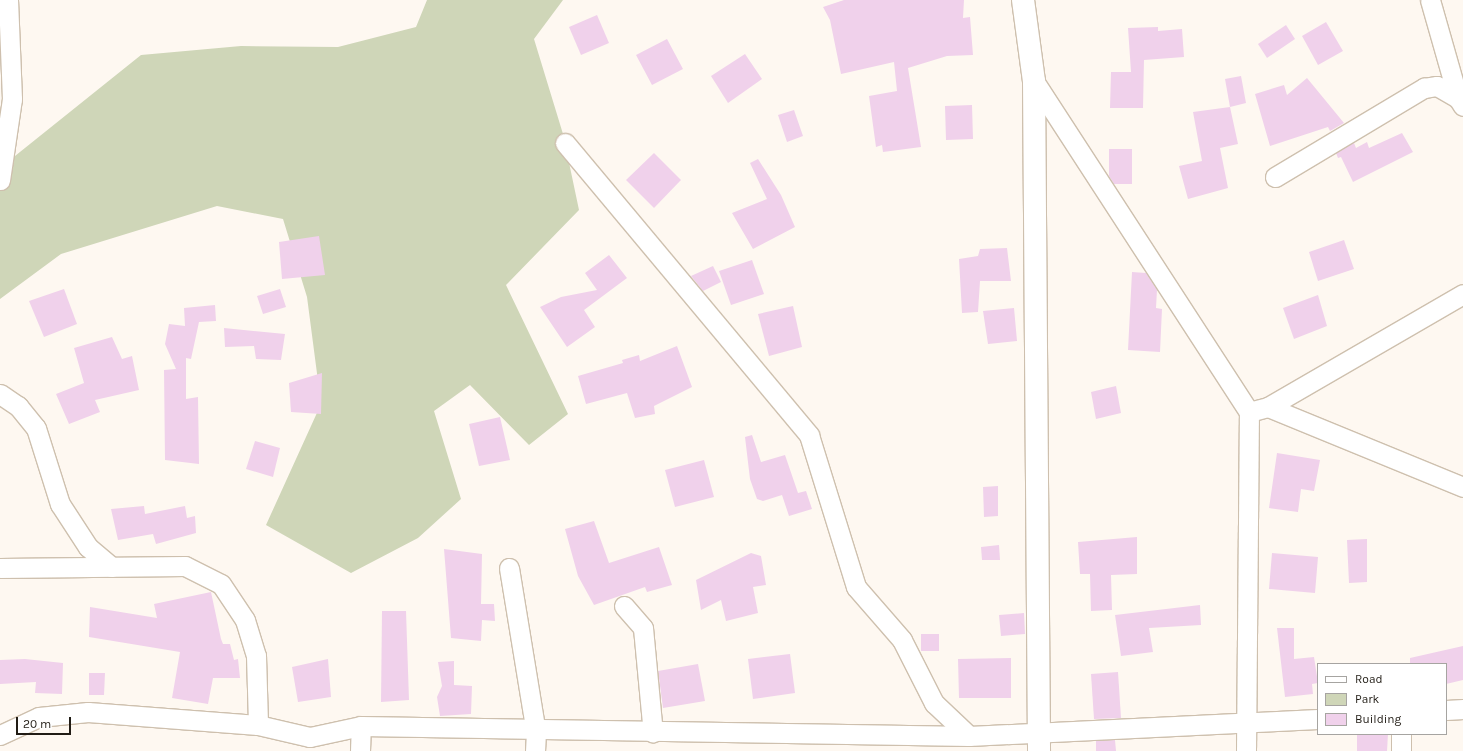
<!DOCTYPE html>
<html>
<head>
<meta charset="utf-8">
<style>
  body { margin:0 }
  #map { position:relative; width:1463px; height:751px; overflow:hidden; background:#fef8f1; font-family:Karla,sans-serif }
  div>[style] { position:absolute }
  .green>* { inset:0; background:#cfd6b8 }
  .building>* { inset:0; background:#f0d1eb }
  .roads { filter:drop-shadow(1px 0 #cec0ae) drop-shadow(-1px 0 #cec0ae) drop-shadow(0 1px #cec0ae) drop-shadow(0 -1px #cec0ae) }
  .minor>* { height:19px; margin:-9.5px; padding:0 9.5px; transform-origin:9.5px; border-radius:9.5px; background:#fff }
  .highway>* { height:22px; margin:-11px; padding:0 11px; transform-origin:11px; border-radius:11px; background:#fff }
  span { translate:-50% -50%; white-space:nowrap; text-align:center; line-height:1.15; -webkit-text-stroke:4px #fff; paint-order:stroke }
  .legend { position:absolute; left:1317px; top:663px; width:130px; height:72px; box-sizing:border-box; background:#fff; border:1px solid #a6a4a1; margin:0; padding:5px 7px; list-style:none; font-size:12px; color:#211c15 }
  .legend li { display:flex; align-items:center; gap:8px; height:20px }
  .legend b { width:20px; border:1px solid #a6a4a1 }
  .scale { position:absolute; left:16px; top:717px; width:55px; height:18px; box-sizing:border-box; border:2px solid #211c15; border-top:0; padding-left:5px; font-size:12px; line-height:14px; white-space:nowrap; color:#211c15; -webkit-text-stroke:3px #fff; paint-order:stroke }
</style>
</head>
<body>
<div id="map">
  <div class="green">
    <i style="clip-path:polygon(427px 0,563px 0,534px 39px,563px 134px,579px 210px,506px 285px,568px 414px,529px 445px,470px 385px,434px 411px,461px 499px,418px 538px,351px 573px,266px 525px,321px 404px,307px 297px,283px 219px,217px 206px,61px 254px,0 299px,0 168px,141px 55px,241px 46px,338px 47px,416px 27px)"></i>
  </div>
  <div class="building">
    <i style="clip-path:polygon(844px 0,964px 0,963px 18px,970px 17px,973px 55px,947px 56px,908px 68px,921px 147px,883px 152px,882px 145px,876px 147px,869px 96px,897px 91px,894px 62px,841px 74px,830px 20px,823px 7px)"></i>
    <i style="clip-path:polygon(597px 15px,609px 43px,581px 55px,569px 27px)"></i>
    <i style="clip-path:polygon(1326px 22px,1343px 51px,1318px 65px,1302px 36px)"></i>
    <i style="clip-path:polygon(1286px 25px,1295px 39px,1267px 58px,1258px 44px)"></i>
    <i style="clip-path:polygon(1158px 27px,1158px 31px,1182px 29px,1184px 57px,1144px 60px,1143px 108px,1110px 108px,1111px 72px,1131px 72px,1128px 28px)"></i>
    <i style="clip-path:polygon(667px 39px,683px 69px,652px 85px,636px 55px)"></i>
    <i style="clip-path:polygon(745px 54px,762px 79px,728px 103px,711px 76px)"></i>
    <i style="clip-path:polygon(1241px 76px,1246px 103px,1230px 107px,1225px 79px)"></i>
    <i style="clip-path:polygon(1307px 78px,1344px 123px,1330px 131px,1328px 127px,1270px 146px,1255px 94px,1284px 85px,1287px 95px)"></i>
    <i style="clip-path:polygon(972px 105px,973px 139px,946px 140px,945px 106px)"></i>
    <i style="clip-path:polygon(1230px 107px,1238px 144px,1220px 148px,1228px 188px,1188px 199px,1179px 166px,1202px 161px,1193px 112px)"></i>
    <i style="clip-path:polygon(794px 110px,803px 136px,787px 142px,778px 115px)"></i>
    <i style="clip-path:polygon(1402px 133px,1413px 152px,1353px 182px,1341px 157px,1338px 158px,1336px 153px,1354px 143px,1356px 148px,1367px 142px,1369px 148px)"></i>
    <i style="clip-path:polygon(1109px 149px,1132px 149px,1132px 184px,1114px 184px,1109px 176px)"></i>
    <i style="clip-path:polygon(654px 153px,681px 180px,654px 208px,626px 180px)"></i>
    <i style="clip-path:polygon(758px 159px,781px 195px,795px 227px,753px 249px,732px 213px,767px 199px,750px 163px)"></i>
    <i style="clip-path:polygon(319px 236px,325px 275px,282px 279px,279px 242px)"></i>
    <i style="clip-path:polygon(1344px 240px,1354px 269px,1318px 281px,1309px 252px)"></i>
    <i style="clip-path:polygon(1007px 248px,1011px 281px,980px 281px,978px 312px,962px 313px,959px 259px,978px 256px,980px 249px)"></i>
    <i style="clip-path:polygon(609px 255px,627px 278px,584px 310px,595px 327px,567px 347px,540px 307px,561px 297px,597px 290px,585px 273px)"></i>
    <i style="clip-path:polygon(752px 260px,764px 294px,731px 305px,719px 271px)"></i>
    <i style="clip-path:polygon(713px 266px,721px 282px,703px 291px,691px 276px)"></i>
    <i style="clip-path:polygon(1132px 272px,1146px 273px,1157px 290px,1156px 308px,1162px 309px,1160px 352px,1128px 350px)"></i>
    <i style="clip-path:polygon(64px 289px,77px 324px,44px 337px,29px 301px)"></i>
    <i style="clip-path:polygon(280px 289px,286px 307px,263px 314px,257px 296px)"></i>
    <i style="clip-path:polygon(1318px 295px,1327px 326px,1294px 339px,1283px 308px)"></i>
    <i style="clip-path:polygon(215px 305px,216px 321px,199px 322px,191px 359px,186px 358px,186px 399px,198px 397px,199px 464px,165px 460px,164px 370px,176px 369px,165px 344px,169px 324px,185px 326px,184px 308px)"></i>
    <i style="clip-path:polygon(793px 306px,802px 347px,769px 356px,758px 314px)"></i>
    <i style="clip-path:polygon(1014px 308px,1017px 341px,988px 344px,983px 311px)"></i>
    <i style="clip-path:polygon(224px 328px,285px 334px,281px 360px,256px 359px,254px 346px,225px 347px)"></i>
    <i style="clip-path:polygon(112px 337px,122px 359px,132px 356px,139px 390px,95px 400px,100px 412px,69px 424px,56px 394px,84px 383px,74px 348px)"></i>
    <i style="clip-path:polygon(677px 346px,692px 387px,654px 406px,655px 414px,635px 418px,627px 393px,586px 404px,578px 376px,623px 363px,622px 360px,639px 355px,640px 361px)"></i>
    <i style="clip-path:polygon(322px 373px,321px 414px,291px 412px,289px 383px)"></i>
    <i style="clip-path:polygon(1116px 386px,1121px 413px,1096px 419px,1091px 392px)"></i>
    <i style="clip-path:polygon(500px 417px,510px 460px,479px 466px,469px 424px)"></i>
    <i style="clip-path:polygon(752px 435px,761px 462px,785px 455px,798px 493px,806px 491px,812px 509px,789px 516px,782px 495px,763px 501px,757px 499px,750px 479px,745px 437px)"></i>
    <i style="clip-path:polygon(255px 441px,280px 448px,273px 477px,246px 469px)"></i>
    <i style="clip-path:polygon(1277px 453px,1320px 460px,1314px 491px,1301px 489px,1298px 512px,1269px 508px)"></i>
    <i style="clip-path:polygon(704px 460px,714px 497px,675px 507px,665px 470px)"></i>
    <i style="clip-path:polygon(998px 486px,998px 516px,984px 517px,983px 487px)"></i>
    <i style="clip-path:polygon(144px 506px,145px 514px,185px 506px,187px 518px,195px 516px,196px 533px,156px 544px,153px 534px,118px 540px,111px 509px)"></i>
    <i style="clip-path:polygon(594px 521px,609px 563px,659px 547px,672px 585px,647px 592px,645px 587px,594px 605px,578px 576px,565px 529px)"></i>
    <i style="clip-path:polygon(1137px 537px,1137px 574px,1111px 575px,1112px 610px,1091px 611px,1090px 574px,1080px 574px,1078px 542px)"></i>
    <i style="clip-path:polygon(1367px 539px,1367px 582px,1349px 583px,1347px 540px)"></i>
    <i style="clip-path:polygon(999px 545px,1000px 560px,982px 560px,981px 547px)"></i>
    <i style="clip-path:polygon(444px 549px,482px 554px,481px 604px,494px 604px,495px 621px,482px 620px,481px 641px,451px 638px)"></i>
    <i style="clip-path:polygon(751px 553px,761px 556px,766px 585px,753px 587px,758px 613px,726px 621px,721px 600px,701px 610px,696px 580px)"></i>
    <i style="clip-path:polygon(1272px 553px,1318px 557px,1315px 593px,1269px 589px)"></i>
    <i style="clip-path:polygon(211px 592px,221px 639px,223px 644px,230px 644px,234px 660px,238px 659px,240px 678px,213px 678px,208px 704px,172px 698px,180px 652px,89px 637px,90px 607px,157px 618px,154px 604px)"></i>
    <i style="clip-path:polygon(1200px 605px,1201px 625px,1149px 628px,1153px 652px,1121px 656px,1115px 615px)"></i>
    <i style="clip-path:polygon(382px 611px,406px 611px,409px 700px,381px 702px)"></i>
    <i style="clip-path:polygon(1024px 613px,1025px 634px,1001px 636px,999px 615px)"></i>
    <i style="clip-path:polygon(1277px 628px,1294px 628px,1294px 659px,1314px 657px,1318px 683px,1312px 684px,1313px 694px,1285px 697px)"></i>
    <i style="clip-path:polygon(921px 634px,939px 634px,939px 651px,921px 651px)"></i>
    <i style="clip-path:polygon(1463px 646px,1463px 680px,1446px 684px,1446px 664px,1410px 664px,1410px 658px)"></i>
    <i style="clip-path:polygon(790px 654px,795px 693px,753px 699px,748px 659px)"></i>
    <i style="clip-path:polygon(1011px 658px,1011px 698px,959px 698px,958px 659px)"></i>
    <i style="clip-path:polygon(25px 659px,63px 663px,62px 694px,35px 693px,36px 682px,0 684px,0 660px)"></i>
    <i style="clip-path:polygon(328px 659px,331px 697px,298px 702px,292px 667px)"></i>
    <i style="clip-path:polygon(454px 661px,454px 685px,472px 686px,471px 714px,440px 716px,437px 697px,442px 686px,438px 662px)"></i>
    <i style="clip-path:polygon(698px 664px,705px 701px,663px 708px,658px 671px)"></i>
    <i style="clip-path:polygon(1118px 672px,1121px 718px,1094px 719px,1091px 674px)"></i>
    <i style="clip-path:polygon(89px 673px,105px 673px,104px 695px,89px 695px)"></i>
    <i style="clip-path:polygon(1357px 734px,1388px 734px,1387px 751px,1357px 751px)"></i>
    <i style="clip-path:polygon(1115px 740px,1116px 751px,1096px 751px,1096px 741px)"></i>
  </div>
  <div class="roads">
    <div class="minor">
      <i style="left:1430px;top:0;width:102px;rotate:74.1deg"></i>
      <i style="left:1034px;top:81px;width:395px;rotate:57deg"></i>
      <i style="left:1249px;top:412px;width:20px;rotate:-15deg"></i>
      <i style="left:1268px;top:407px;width:225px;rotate:-30.1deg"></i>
      <i style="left:565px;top:143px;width:381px;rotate:50.1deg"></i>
      <i style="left:809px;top:435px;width:159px;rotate:72.8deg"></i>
      <i style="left:856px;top:587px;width:70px;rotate:49deg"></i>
      <i style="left:902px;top:640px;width:71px;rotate:63.1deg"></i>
      <i style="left:934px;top:703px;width:48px;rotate:43.3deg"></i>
      <i style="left:1275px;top:177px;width:174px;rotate:-30.9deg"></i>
      <i style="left:1424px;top:88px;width:13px;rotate:-9deg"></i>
      <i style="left:1437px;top:86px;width:24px;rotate:30deg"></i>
      <i style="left:1458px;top:98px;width:9px;rotate:58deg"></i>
      <i style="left:0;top:180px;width:82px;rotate:-81.6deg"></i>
      <i style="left:12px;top:99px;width:99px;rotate:-92.3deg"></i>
      <i style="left:0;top:394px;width:22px;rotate:34deg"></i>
      <i style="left:18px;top:406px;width:28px;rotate:51deg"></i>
      <i style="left:36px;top:428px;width:80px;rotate:72.5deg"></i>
      <i style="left:60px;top:504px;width:51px;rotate:56.9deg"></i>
      <i style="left:88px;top:547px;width:31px;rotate:40deg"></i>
      <i style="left:1268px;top:407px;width:211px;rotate:22.3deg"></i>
      <i style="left:0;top:568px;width:185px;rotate:-0.6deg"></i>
      <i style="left:185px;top:566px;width:40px;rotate:26.6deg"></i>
      <i style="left:221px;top:584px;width:43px;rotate:56.3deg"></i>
      <i style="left:245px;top:620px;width:38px;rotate:73deg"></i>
      <i style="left:256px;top:656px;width:69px;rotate:88.3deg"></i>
      <i style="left:509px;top:568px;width:166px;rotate:80.7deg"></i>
      <i style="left:536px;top:732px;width:19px;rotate:93deg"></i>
      <i style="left:624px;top:606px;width:29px;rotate:49deg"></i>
      <i style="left:643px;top:628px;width:105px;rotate:84.6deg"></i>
      <i style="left:1446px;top:710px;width:17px;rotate:-3deg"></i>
      <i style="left:1401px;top:734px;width:17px;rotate:90deg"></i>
      <i style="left:0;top:735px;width:43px;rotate:-24.8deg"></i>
      <i style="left:39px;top:717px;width:49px;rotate:-5.8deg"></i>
      <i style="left:88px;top:712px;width:170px;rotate:4.4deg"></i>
      <i style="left:258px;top:725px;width:53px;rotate:13deg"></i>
      <i style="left:310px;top:737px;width:52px;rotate:-12.2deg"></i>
      <i style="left:361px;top:726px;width:608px;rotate:0.94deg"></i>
      <i style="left:969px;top:736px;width:349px;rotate:-2.8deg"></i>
      <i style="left:360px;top:751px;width:25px;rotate:-88deg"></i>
      <i style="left:1246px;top:751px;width:339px;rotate:-89.5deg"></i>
    </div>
    <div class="highway">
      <i style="left:1023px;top:0;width:82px;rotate:82.3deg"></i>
      <i style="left:1034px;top:81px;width:670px;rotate:89.57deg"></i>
    </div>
  </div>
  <ul class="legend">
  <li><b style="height:5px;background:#fff"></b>Road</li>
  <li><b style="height:11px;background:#cfd6b8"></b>Park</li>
  <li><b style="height:11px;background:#f0d1eb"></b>Building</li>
  </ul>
  <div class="scale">20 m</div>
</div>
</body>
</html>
